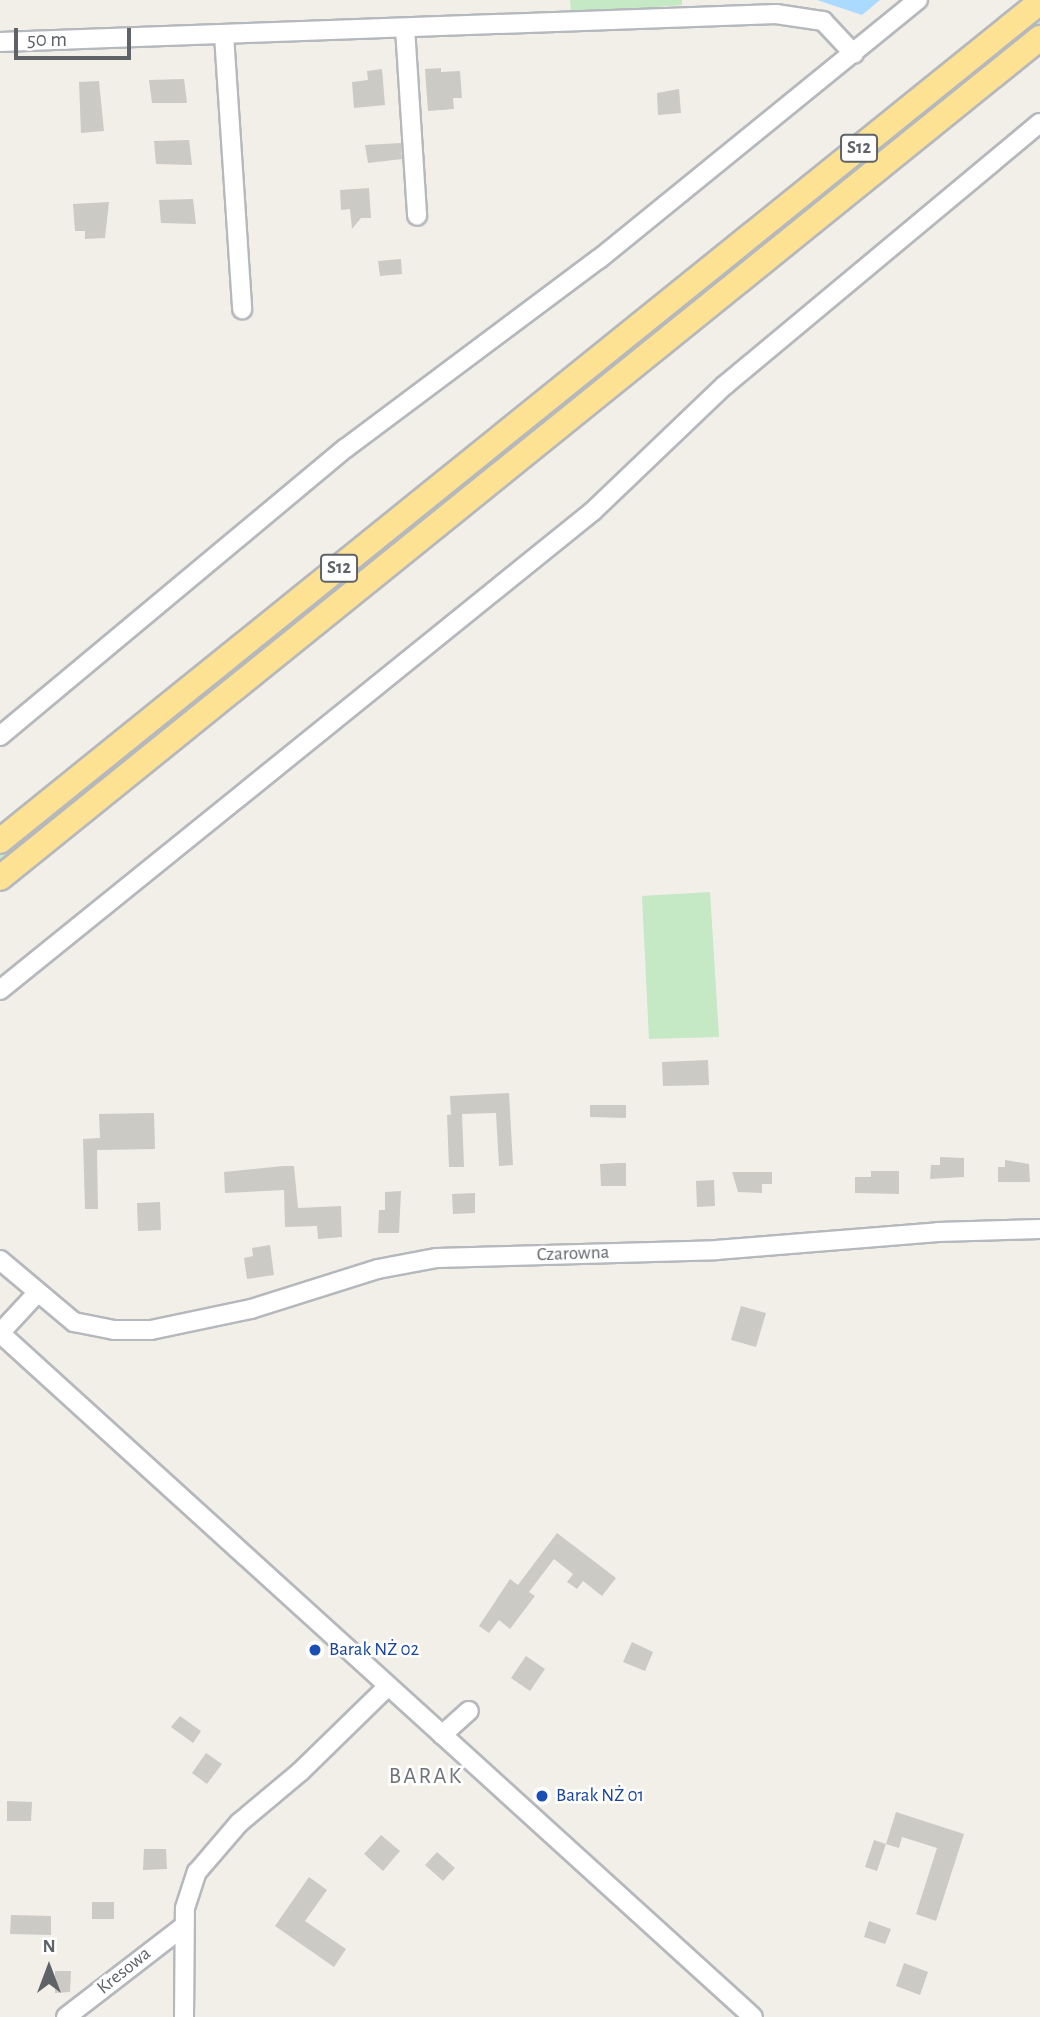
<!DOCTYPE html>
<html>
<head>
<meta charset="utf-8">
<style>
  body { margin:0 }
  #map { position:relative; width:1040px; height:2017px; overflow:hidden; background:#f1efe8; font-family:"Alegreya Sans",sans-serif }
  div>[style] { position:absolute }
  .green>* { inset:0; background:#c5e8c5 }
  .water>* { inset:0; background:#aadaff }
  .building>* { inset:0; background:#cccac5 }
  .roads { filter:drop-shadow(2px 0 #b5b8bc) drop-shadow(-2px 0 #b5b8bc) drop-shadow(0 2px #b5b8bc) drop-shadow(0 -2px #b5b8bc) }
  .minor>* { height:18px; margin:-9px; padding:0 9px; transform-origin:9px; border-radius:9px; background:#fff }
  .highway>* { height:24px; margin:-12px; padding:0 12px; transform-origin:12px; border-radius:12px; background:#fde293 }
  .dots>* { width:19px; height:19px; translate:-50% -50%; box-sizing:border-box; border:4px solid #fff; border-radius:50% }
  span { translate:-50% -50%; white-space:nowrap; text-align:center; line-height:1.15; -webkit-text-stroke:5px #fff; paint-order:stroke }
  .shield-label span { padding:2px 5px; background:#fff; border:2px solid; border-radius:5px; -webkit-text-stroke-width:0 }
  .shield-label { font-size:18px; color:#5f6368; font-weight:700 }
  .street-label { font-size:19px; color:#5f6368 }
  .transit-label { font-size:19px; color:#164399 }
  .left { translate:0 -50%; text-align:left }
  .quarter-label { font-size:23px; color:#70757a; letter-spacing:2px }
  .north { position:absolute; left:14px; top:1933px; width:70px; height:70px; -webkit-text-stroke:5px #fff; paint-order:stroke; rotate:0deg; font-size:19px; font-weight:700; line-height:28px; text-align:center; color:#5f6368 }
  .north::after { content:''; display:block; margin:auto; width:24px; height:32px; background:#5f6368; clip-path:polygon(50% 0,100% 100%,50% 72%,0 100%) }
  .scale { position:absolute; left:14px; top:28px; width:117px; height:32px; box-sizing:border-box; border:4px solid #5f6368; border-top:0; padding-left:9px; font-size:21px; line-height:24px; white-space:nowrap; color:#5f6368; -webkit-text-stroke:5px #fff; paint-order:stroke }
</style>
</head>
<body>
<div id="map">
  <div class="green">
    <i style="clip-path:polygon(570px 0,682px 0,682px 5px,571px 14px)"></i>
    <i style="clip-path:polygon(1040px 16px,1040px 29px,0 866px,0 853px,606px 360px)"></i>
    <i style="clip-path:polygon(710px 892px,719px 1037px,649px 1039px,642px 896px)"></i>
  </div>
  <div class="water">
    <i style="clip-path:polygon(817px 0,880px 0,862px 15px)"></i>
  </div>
  <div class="building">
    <i style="clip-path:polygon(441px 68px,441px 72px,460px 71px,462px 98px,453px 98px,454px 109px,428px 111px,425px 69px)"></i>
    <i style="clip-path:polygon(382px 69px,385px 105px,354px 108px,352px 82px,368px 80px,367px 71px)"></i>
    <i style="clip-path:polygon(184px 79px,187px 103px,152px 103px,149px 80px)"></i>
    <i style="clip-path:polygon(99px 81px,104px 131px,81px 133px,79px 82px)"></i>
    <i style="clip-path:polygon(679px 89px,681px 113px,658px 115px,657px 93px)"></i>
    <i style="clip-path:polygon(189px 140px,192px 165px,156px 164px,154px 141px)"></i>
    <i style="clip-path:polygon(401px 143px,402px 159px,368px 163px,365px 145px)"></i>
    <i style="clip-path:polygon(369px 188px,371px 218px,361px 218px,352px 229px,350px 209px,341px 210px,340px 190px)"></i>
    <i style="clip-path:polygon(193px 199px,196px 224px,161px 223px,159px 200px)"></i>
    <i style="clip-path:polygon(109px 202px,105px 238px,85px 239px,85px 231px,75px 231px,73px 204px)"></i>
    <i style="clip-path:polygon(401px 259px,402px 274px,380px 276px,378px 261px)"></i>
    <i style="clip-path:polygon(708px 1060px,709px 1085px,663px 1086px,662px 1062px)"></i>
    <i style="clip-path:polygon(509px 1093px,513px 1165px,499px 1166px,496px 1113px,462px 1114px,464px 1167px,449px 1167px,447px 1115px,455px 1114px,451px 1115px,450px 1096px)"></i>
    <i style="clip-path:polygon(590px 1105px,626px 1105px,626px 1118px,590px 1117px)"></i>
    <i style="clip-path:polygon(154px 1113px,155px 1149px,97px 1150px,98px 1209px,85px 1209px,83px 1139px,100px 1138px,99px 1114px)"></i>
    <i style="clip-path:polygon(940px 1157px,964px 1158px,964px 1177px,930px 1179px,931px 1165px,940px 1165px)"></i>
    <i style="clip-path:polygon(1005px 1160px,1029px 1164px,1030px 1182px,998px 1182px,998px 1167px,1005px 1167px)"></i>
    <i style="clip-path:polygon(618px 1163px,626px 1163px,626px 1186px,601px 1186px,600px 1164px)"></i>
    <i style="clip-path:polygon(283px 1166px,294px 1166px,298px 1208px,341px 1206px,342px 1237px,318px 1239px,317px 1226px,285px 1227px,284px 1190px,225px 1193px,224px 1172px)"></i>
    <i style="clip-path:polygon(871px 1171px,899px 1171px,899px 1194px,855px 1193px,855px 1177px,871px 1177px)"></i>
    <i style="clip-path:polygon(732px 1172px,772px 1172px,772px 1184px,762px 1184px,762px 1193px,738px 1192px)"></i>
    <i style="clip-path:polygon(714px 1180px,715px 1206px,697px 1207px,696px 1181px)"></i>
    <i style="clip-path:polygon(401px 1191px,399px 1233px,378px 1233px,379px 1210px,385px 1210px,385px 1192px)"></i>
    <i style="clip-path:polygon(475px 1193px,475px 1213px,453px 1214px,452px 1194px)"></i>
    <i style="clip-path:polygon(160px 1202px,161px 1230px,138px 1231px,137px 1203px)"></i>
    <i style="clip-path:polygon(270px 1245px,274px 1275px,247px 1279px,244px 1258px,253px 1256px,252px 1248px)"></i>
    <i style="clip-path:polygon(741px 1306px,766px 1313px,756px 1347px,731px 1340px)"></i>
    <i style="clip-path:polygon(557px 1533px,616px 1578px,602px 1596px,583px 1581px,577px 1589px,567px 1582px,573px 1574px,554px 1559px,529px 1592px,535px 1596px,510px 1629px,499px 1620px,489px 1633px,479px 1626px,510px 1579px,518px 1585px)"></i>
    <i style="clip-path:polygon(632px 1642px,653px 1652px,645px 1671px,623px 1662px)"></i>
    <i style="clip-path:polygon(526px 1656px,545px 1669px,530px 1691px,511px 1678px)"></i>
    <i style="clip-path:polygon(180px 1716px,201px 1731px,193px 1743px,171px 1727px)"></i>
    <i style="clip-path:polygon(206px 1753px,222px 1764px,207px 1784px,192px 1773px)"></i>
    <i style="clip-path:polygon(7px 1801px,32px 1802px,31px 1821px,7px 1821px)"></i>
    <i style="clip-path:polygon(896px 1812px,964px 1834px,936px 1921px,916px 1914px,937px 1848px,902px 1837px,899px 1848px,886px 1844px)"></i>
    <i style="clip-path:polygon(381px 1835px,400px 1851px,383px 1871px,364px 1854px)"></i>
    <i style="clip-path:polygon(874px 1840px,886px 1844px,877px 1871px,865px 1867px)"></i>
    <i style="clip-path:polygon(144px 1849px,166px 1849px,167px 1869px,143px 1870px)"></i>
    <i style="clip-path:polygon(437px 1852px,455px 1868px,443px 1881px,425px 1865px)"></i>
    <i style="clip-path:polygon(309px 1877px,327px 1890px,305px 1921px,346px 1949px,334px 1967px,275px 1926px)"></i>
    <i style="clip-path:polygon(92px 1902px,114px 1902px,114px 1919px,92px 1919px)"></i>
    <i style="clip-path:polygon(11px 1915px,51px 1916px,51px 1935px,10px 1934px)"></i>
    <i style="clip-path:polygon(869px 1921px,891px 1929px,885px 1944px,864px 1937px)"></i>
    <i style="clip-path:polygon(904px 1963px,928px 1972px,920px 1995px,896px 1986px)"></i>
    <i style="clip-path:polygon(55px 1971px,71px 1971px,70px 1992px,55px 1993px)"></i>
  </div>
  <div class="roads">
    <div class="minor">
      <i style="left:405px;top:28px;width:188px;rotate:86.3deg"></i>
      <i style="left:224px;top:35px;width:275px;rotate:86.2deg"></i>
      <i style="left:0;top:42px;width:777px;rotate:-2.07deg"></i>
      <i style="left:776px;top:14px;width:48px;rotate:8.5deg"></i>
      <i style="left:823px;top:21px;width:45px;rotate:46.8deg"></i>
      <i style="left:0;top:736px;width:450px;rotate:-39.8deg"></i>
      <i style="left:346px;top:448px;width:316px;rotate:-36.8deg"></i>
      <i style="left:599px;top:259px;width:411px;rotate:-39.1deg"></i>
      <i style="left:0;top:990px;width:762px;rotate:-38.93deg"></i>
      <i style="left:593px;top:511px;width:181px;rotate:-43.7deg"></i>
      <i style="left:724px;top:386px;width:411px;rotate:-39.8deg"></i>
      <i style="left:0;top:1260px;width:97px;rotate:40deg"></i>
      <i style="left:74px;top:1322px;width:41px;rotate:11.3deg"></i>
      <i style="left:114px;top:1330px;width:37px"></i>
      <i style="left:151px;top:1330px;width:102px;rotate:-11.9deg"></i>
      <i style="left:251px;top:1309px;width:133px;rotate:-17.5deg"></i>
      <i style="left:378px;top:1269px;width:60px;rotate:-10.6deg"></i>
      <i style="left:437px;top:1258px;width:279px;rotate:-1.6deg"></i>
      <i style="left:716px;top:1250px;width:223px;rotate:-4.6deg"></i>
      <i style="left:938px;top:1232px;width:102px;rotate:-1.7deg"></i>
      <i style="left:0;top:1333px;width:1017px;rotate:42.25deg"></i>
      <i style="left:0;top:1333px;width:54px;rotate:-47.2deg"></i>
      <i style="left:442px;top:1735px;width:36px;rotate:-42deg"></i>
      <i style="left:66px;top:2017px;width:148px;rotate:-37.6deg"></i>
      <i style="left:184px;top:2017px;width:109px;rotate:-89.5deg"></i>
      <i style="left:185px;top:1908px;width:38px;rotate:-72deg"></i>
      <i style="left:197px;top:1872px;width:65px;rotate:-49.4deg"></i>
      <i style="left:239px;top:1823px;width:80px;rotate:-39.9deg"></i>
      <i style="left:300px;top:1772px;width:123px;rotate:-44.3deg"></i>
    </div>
    <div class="highway">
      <i style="left:0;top:841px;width:1336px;rotate:-38.89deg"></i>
      <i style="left:0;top:878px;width:1337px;rotate:-38.93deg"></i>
    </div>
  </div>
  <div class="dots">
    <i style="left:315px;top:1650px;background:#1a4fb4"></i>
    <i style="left:542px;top:1796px;background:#1a4fb4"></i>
  </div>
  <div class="shield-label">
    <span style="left:859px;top:148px">S12</span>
    <span style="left:339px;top:568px">S12</span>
  </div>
  <div class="street-label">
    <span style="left:573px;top:1254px;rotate:-2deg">Czarowna</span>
    <span style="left:124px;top:1971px;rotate:-39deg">Kresowa</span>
  </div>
  <div class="transit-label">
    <span class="left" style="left:329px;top:1650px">Barak NŻ 02</span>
    <span class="left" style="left:556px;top:1796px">Barak NŻ 01</span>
  </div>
  <div class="quarter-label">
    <span style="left:426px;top:1777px">BARAK</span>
  </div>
  <div class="north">N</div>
  <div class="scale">50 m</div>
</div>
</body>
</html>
